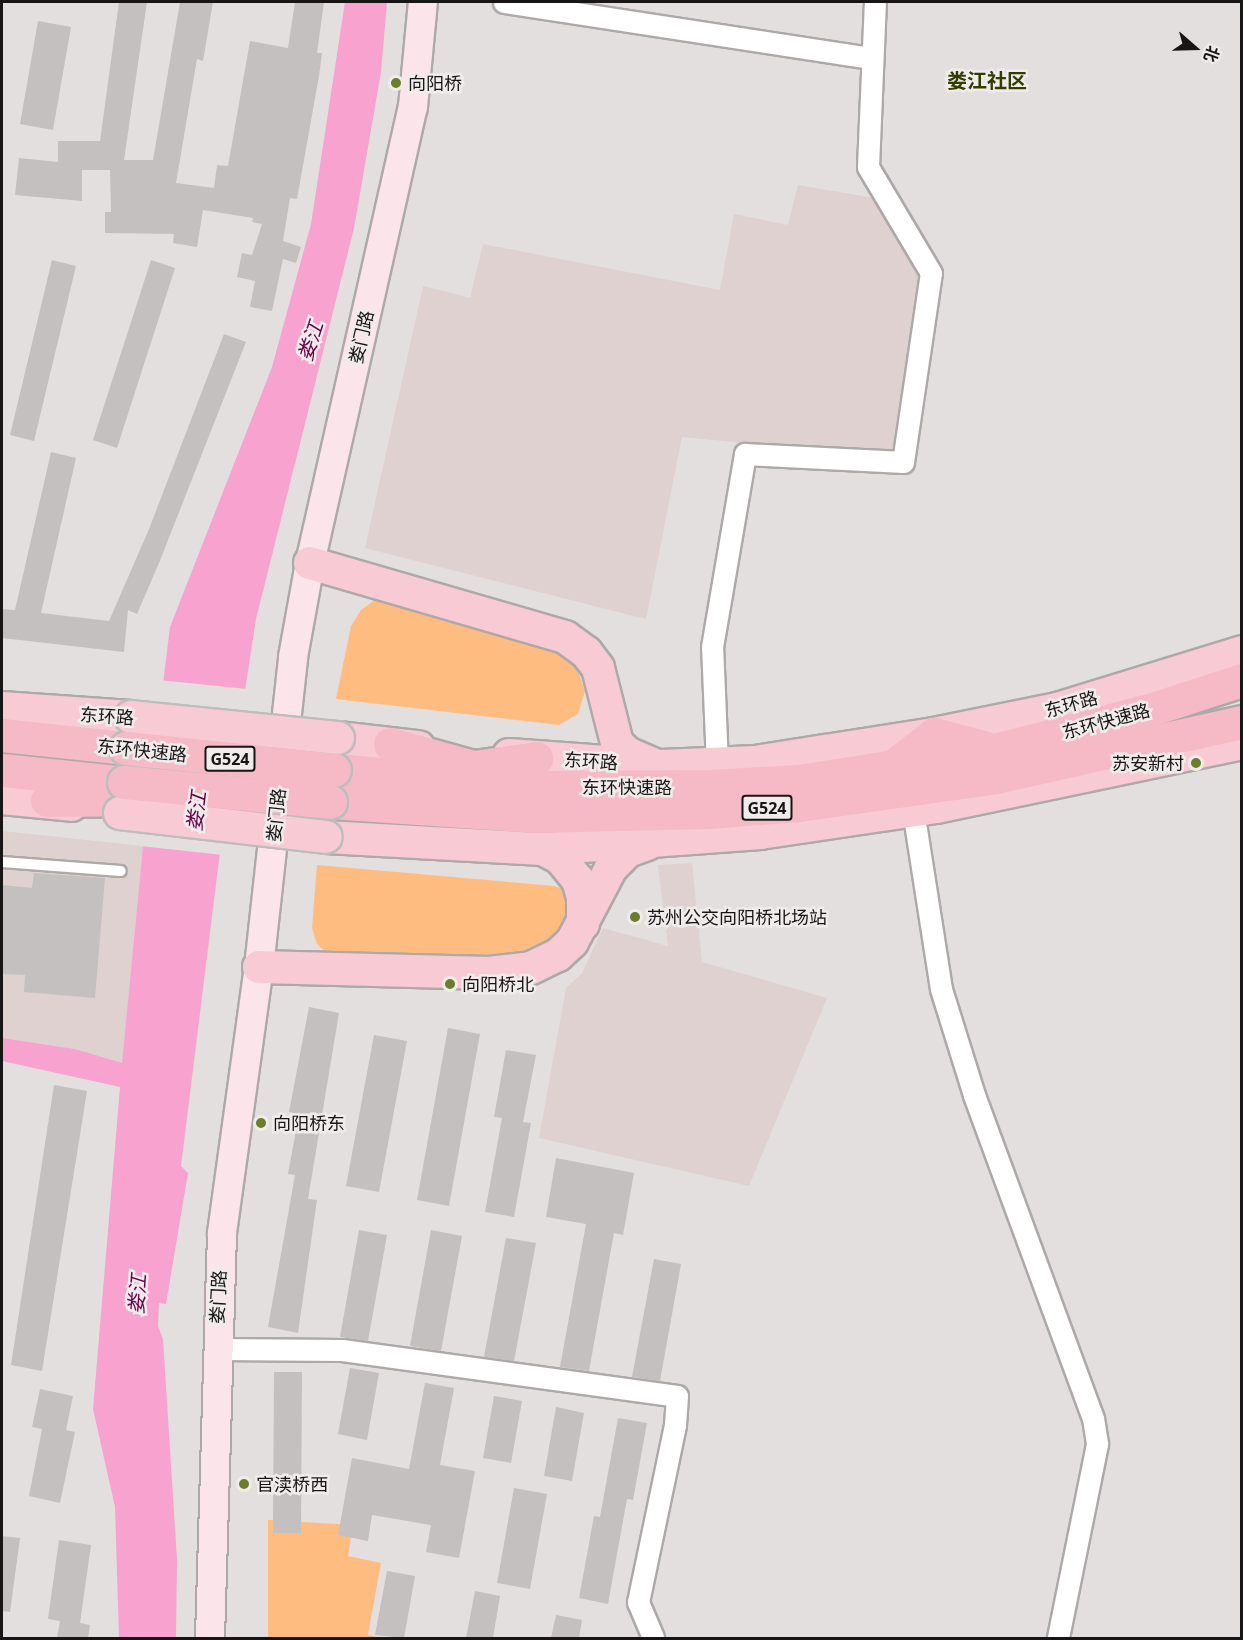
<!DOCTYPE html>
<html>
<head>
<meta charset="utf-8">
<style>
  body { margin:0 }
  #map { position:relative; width:1243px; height:1640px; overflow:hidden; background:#e3dfde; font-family:"Open Sans","Noto Sans SC",sans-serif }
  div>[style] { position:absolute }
  .built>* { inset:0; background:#ded1cf }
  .green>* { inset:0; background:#ffbc80 }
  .water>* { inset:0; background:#f8a2d0 }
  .pier>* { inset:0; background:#e3dfde }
  .building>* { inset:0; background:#c4c0bf }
  .roads { filter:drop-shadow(2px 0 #aea9a9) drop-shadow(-2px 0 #aea9a9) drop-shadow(0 2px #aea9a9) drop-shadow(0 -2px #aea9a9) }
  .service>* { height:10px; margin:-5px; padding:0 5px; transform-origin:5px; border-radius:5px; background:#fff }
  .minor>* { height:21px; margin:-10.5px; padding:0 10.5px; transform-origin:10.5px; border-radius:10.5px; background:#fff }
  .secondary>* { height:28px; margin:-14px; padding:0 14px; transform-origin:14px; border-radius:14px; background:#fbe5ea }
  .primary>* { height:32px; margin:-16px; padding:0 16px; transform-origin:16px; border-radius:16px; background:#f8cbd4 }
  .trunk>* { height:33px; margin:-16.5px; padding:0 16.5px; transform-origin:16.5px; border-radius:16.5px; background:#f6bac6 }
  .bridges { filter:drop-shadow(2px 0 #bebdbd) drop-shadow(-2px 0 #bebdbd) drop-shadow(0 2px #bebdbd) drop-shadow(0 -2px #bebdbd) }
  .primary-bridge>* { height:32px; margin:-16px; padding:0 16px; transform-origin:16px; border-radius:16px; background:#f8cbd4 }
  .trunk-bridge>* { height:33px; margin:-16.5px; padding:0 16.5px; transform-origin:16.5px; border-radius:16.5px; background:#f6bac6 }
  .dots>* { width:16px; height:16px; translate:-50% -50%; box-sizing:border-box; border:3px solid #f0eceb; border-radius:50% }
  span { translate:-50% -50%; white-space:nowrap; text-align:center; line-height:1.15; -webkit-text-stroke:5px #f0eceb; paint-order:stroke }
  .shield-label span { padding:2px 4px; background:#f0eceb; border:2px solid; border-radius:4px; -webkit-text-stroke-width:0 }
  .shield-label { font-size:16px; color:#171515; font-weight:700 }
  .poi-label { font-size:18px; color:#171515 }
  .left { translate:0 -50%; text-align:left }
  .right { translate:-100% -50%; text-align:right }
  .street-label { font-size:18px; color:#171515 }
  .neighbourhood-label { font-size:20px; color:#323d00; font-weight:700 }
  .water-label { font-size:20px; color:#6a024a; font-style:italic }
  .frame { position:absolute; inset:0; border:3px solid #171515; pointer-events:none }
  .north { position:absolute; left:1165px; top:18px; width:60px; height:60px; -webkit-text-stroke:4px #f0eceb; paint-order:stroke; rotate:110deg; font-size:16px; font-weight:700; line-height:24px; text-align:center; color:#171515 }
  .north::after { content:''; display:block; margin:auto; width:21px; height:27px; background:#171515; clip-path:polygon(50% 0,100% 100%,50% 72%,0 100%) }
</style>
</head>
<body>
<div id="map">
  <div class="built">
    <i style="clip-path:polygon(798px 185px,874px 198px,924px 277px,896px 457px,682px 437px,646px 619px,365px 548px,423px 286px,470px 298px,483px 244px,720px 290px,734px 214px,788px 225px)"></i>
    <i style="clip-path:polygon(2px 831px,143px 846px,122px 1064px,75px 1049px,2px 1038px)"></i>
    <i style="clip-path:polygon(692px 863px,702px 962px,827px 998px,749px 1186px,539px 1138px,566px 988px,582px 973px,603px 928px,668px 946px,658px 865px)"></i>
  </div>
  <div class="green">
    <i style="clip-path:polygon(379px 597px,548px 643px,568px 658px,579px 673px,585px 691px,578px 714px,559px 725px,336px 699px,351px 626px,361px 610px)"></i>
    <i style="clip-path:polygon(317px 865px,554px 886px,572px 892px,569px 922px,538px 958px,329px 955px,317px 944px,312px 928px)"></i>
    <i style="clip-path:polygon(268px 1520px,353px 1525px,348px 1556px,381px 1563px,368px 1635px,383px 1638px,268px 1638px)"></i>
  </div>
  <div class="water">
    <i style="clip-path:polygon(345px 2px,387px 2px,381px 72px,354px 228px,256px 619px,220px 852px,181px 1166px,188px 1173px,166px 1304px,159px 1303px,158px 1326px,163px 1339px,177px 1559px,176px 1638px,119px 1638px,115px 1507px,93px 1409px,120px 1087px,2px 1061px,2px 1038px,75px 1049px,122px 1063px,143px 846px,170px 627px,272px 367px,311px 224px)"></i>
  </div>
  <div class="pier">
    <i style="clip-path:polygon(159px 680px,247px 689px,223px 855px,140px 846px)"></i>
  </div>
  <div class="building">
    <i style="clip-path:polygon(119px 2px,147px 2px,124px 160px,153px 160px,180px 2px,213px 2px,203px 61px,197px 59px,176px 183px,214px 188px,217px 165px,228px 166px,250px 41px,288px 48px,295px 2px,324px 2px,317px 53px,322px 53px,319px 76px,297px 199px,290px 198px,283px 241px,301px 247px,296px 263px,283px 259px,272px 311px,250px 307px,255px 281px,237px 277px,242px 253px,252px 255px,262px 224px,252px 222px,253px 218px,203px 210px,197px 247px,173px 243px,174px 234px,105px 233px,105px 212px,111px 212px,110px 170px,82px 170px,82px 201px,15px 195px,19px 158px,58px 162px,58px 141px,100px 141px)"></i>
    <i style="clip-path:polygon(38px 21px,71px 27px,53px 130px,20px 124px)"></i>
    <i style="clip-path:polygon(52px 260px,76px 266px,34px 441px,10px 435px)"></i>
    <i style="clip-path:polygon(151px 260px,175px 268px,117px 448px,93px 440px)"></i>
    <i style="clip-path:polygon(224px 334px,246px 342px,159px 563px,137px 614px,128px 610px,124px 652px,2px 638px,2px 609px,15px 610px,51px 452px,76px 458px,41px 613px,109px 621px,149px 529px)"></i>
    <i style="clip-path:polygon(34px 873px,105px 878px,95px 998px,24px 992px,25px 975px,2px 974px,2px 885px,32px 888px)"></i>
    <i style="clip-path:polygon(309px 1007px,339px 1013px,308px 1199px,317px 1200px,298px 1333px,268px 1327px,295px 1175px,288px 1174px,299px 1114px,289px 1112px)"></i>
    <i style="clip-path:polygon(448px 1028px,480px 1034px,449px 1206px,417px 1200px)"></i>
    <i style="clip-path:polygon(374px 1035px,407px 1041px,379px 1192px,346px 1186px)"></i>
    <i style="clip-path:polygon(506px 1050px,536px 1055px,523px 1122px,531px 1123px,514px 1217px,485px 1212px,502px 1118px,494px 1117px)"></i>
    <i style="clip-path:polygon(54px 1085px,87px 1091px,42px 1371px,11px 1365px)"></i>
    <i style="clip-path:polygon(556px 1158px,634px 1173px,623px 1235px,614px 1233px,589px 1371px,560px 1367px,586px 1224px,546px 1217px)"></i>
    <i style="clip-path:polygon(359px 1230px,387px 1235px,368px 1341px,340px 1337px)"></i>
    <i style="clip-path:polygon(431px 1230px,462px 1236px,441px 1351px,410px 1346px)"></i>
    <i style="clip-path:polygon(506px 1238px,536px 1243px,514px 1361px,484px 1357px)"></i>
    <i style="clip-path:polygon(654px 1259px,681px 1264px,660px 1381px,632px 1377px)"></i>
    <i style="clip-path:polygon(350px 1368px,379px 1373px,367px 1440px,338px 1434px)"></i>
    <i style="clip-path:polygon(274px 1372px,302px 1372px,301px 1533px,273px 1533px)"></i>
    <i style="clip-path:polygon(425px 1383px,454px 1388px,440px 1465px,475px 1471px,459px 1558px,426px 1552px,431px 1525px,372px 1515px,368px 1541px,338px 1535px,352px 1458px,409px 1469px)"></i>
    <i style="clip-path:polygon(40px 1389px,73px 1396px,66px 1430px,75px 1432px,60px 1503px,29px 1496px,42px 1429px,32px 1427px)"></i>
    <i style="clip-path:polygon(494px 1396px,522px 1401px,511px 1463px,483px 1458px)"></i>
    <i style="clip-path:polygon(556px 1407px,584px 1413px,572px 1481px,544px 1476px)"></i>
    <i style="clip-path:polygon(618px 1418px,647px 1423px,633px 1500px,627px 1499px,608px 1604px,579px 1598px,594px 1516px,600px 1517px)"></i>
    <i style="clip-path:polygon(514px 1488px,547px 1494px,530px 1589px,497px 1583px)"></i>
    <i style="clip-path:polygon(2px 1536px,20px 1538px,10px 1612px,2px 1611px)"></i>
    <i style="clip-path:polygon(59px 1540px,91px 1545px,80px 1623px,90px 1625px,88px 1638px,57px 1638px,60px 1621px,48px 1619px)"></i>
    <i style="clip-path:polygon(387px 1571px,415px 1576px,404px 1638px,375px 1635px)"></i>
    <i style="clip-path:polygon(475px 1591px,500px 1596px,493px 1638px,466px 1638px)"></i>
    <i style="clip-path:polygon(556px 1615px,582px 1620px,579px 1638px,551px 1638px)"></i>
  </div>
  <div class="roads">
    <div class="service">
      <i style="left:2px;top:862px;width:119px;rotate:4.3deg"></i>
    </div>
    <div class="minor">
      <i style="left:504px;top:2px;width:371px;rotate:8.7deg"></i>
      <i style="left:717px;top:764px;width:117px;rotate:-92.4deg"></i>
      <i style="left:712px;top:647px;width:196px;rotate:-80.3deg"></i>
      <i style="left:745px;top:454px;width:158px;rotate:2.9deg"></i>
      <i style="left:903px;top:462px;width:191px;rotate:-81.6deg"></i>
      <i style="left:931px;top:273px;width:123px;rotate:-120.7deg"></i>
      <i style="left:868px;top:167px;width:165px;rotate:-87.6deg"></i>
      <i style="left:913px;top:810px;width:181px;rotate:81.1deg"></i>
      <i style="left:941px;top:989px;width:111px;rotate:72.7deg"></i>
      <i style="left:974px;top:1095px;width:344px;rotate:69.8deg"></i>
      <i style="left:1093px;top:1418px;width:26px;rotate:81deg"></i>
      <i style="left:1097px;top:1444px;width:198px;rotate:101.4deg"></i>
      <i style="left:216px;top:1349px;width:126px;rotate:0.5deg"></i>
      <i style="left:342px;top:1350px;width:338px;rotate:7.8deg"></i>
      <i style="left:677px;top:1396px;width:29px;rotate:94deg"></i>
      <i style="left:675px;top:1425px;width:181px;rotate:101.8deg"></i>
      <i style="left:638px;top:1602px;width:39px;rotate:67deg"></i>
    </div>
    <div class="secondary">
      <i style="left:210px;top:1638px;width:405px;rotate:-88.3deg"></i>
      <i style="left:222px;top:1233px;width:269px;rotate:-82.1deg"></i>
      <i style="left:259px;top:967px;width:312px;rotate:-83.7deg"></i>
      <i style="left:293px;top:657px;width:96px;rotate:-79.7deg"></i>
      <i style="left:310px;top:563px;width:467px;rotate:-77.3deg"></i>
      <i style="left:413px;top:107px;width:105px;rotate:-84.6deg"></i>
    </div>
    <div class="primary">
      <i style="left:310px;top:563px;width:266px;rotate:16.2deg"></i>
      <i style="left:565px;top:637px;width:26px;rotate:36deg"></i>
      <i style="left:586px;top:652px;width:20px;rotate:53deg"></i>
      <i style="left:598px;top:668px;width:77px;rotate:75.8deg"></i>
      <i style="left:617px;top:743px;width:14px;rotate:45deg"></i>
      <i style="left:627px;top:753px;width:26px;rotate:23deg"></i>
      <i style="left:2px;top:708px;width:129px;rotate:4deg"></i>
      <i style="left:338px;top:738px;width:81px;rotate:6.4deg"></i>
      <i style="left:509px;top:755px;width:152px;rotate:4.1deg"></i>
      <i style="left:661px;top:766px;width:94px;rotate:-2.4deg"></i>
      <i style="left:755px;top:762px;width:181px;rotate:-8.9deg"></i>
      <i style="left:934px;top:734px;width:126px;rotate:-11.5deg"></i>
      <i style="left:1057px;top:709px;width:194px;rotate:-17.1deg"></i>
      <i style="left:2px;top:798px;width:70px;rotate:5.7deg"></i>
      <i style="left:326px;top:837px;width:217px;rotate:3.2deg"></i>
      <i style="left:543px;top:849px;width:218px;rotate:-4.2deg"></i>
      <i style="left:760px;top:833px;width:178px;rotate:-8.4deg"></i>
      <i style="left:936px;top:807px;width:313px;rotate:-11.8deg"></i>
      <i style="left:543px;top:849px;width:19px;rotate:28deg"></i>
      <i style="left:560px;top:858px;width:28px;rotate:51deg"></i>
      <i style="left:578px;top:880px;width:19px;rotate:74deg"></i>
      <i style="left:583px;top:898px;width:26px;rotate:90deg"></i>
      <i style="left:259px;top:967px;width:230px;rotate:1.5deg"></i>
      <i style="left:489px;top:973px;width:42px;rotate:-6.8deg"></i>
      <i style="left:531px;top:968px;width:30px;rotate:-26deg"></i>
      <i style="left:558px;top:955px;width:19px;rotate:-43deg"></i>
      <i style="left:572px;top:942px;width:84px;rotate:-62.2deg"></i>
      <i style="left:611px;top:868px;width:24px;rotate:-45deg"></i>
      <i style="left:628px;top:851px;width:20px;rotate:-20deg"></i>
    </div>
    <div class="trunk">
      <i style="left:2px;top:735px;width:125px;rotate:6deg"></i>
      <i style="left:390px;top:744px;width:83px;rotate:15.4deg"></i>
      <i style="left:893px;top:766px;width:52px;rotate:-38deg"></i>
      <i style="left:934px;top:734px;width:52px;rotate:14.6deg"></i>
      <i style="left:467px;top:768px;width:70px;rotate:-8.2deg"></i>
      <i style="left:2px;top:770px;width:118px;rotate:5.9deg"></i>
      <i style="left:334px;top:770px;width:208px;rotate:4.7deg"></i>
      <i style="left:541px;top:787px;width:168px;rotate:-0.3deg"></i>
      <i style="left:709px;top:786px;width:89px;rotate:-3.2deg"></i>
      <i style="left:798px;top:781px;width:199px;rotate:-8.9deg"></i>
      <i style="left:995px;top:750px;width:159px;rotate:-14.6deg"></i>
      <i style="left:1149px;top:710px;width:98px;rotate:-17.9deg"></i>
      <i style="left:47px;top:800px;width:110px;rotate:-0.5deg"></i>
      <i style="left:330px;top:802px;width:206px;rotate:3.9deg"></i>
      <i style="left:536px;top:816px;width:173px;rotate:-1.3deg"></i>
      <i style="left:709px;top:812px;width:89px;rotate:-4.5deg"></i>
      <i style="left:798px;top:805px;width:200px;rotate:-8deg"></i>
      <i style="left:996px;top:777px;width:252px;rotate:-12.6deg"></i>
    </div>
  </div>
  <div class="bridges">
    <div class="primary-bridge">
      <i style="left:131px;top:717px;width:208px;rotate:5.8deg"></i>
      <i style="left:120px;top:813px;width:207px;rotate:6.6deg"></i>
    </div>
    <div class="trunk-bridge">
      <i style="left:126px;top:748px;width:209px;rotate:6deg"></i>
      <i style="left:124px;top:782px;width:207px;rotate:5.5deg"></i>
    </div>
  </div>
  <div class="dots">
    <i style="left:396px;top:83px;background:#6c7d2b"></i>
    <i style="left:1196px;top:763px;background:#6c7d2b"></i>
    <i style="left:635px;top:917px;background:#6c7d2b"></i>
    <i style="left:450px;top:984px;background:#6c7d2b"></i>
    <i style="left:261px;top:1123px;background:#6c7d2b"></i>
    <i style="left:244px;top:1484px;background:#6c7d2b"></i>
  </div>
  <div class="shield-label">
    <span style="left:230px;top:759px">G524</span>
    <span style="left:767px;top:808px">G524</span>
  </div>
  <div class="poi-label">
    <span class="left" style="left:408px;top:83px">向阳桥</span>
    <span class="right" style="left:1184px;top:763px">苏安新村</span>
    <span class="left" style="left:647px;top:917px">苏州公交向阳桥北场站</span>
    <span class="left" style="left:462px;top:984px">向阳桥北</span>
    <span class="left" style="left:273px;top:1123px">向阳桥东</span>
    <span class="left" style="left:256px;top:1484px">官渎桥西</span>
  </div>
  <div class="street-label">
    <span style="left:361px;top:337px;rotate:-77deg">娄门路</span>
    <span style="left:1071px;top:704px;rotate:-15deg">东环路</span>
    <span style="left:107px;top:716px;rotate:4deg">东环路</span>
    <span style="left:1106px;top:721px;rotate:-15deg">东环快速路</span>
    <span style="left:142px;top:750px;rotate:6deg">东环快速路</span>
    <span style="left:591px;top:761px;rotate:4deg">东环路</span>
    <span style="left:627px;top:787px">东环快速路</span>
    <span style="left:276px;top:815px;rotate:-84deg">娄门路</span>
    <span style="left:218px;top:1297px;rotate:-87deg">娄门路</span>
  </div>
  <div class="neighbourhood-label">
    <span style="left:987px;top:80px">娄江社区</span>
  </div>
  <div class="water-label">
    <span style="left:310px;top:341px;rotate:-72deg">娄江</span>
    <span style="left:196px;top:811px;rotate:-83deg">娄江</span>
    <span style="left:137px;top:1294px;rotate:-86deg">娄江</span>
  </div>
  <div class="frame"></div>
  <div class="north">北</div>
</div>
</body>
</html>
